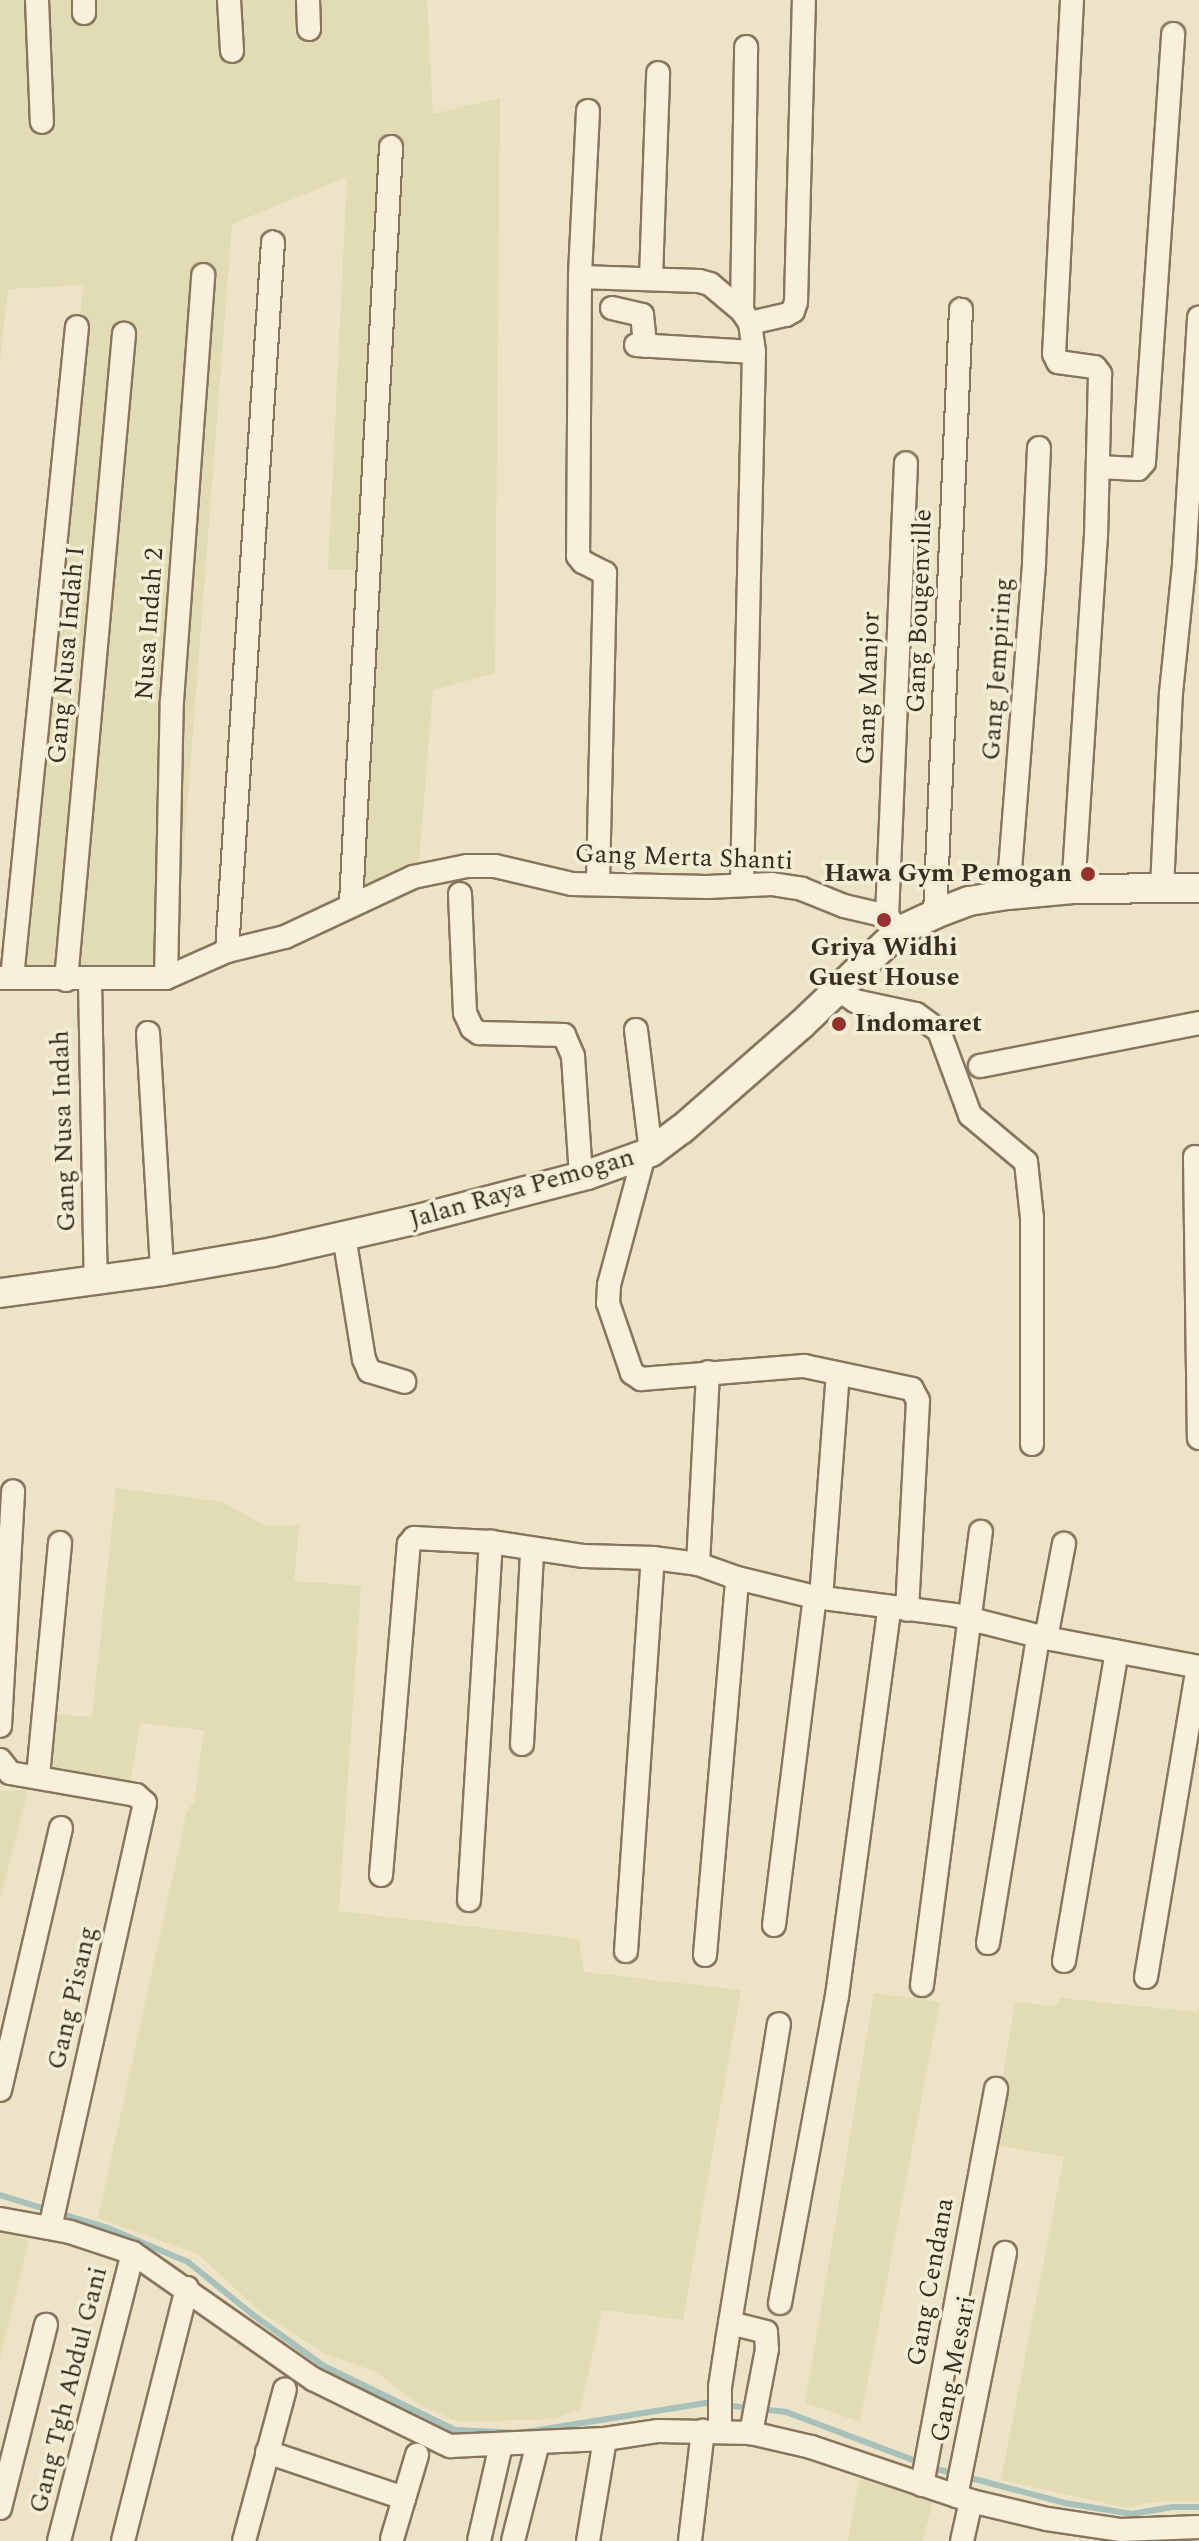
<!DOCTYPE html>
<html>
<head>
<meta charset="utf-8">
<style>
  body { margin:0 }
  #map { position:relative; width:1199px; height:2541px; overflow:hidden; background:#ede3c7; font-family:Spectral,serif }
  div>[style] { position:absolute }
  .farmland>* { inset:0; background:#e2dcb4 }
  .stream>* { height:6px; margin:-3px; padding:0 3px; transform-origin:3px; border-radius:3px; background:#a8c1ba }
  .roads { filter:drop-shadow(2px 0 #88755d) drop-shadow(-2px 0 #88755d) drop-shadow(0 2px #88755d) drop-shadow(0 -2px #88755d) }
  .minor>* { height:22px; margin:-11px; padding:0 11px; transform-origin:11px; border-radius:11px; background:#f8f0da }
  .tertiary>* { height:28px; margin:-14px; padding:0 14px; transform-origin:14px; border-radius:14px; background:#f8f0da }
  .dots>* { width:22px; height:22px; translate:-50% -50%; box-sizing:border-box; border:4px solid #f4edd6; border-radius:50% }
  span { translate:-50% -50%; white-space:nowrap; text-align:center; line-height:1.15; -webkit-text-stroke:7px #f4edd6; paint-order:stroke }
  .street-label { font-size:26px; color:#382d20 }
  .poi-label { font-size:26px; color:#382d20; font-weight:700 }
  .right { translate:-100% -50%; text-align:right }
  .left { translate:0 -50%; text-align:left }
</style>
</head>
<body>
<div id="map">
  <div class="farmland">
    <i style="clip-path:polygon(0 0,427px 0,433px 114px,500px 98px,495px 673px,433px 690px,418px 872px,361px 898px,376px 569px,328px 570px,347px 177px,232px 224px,175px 965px,19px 969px,83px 285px,8px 289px,0 362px)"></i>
    <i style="clip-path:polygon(116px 1488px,223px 1502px,264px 1525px,299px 1526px,294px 1581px,361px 1586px,339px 1911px,579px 1939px,584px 1972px,741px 1990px,683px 2320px,602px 2310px,581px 2408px,555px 2419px,458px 2422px,414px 2402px,377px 2372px,325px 2354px,259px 2311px,198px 2254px,98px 2218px,187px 1811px,194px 1802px,204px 1730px,140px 1723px,130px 1786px,65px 1777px,49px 1764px,53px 1714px,92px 1717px)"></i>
    <i style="clip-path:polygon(28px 1790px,0 1901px,0 1791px)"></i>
    <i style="clip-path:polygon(874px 1993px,940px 2002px,860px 2422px,805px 2403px)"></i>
    <i style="clip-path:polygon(1060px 1998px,1197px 2012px,1199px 2005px,1199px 2501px,1152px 2502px,1126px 2508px,1001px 2480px,1064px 2157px,992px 2144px,1015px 2002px,1056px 2006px)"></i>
    <i style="clip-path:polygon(0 2230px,29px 2241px,0 2358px)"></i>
    <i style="clip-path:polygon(859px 2479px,933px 2501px,923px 2541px,848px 2541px)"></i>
  </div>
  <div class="stream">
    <i style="left:0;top:2195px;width:113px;rotate:17deg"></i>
    <i style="left:108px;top:2228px;width:87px;rotate:23deg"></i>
    <i style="left:188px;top:2262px;width:82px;rotate:39.1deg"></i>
    <i style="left:252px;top:2314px;width:89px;rotate:35.8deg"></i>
    <i style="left:324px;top:2366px;width:146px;rotate:26deg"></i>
    <i style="left:455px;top:2430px;width:65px;rotate:2.6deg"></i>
    <i style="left:520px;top:2433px;width:188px;rotate:-9.2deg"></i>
    <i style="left:706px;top:2403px;width:81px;rotate:6.4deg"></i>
    <i style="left:786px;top:2412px;width:161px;rotate:20.7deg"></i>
    <i style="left:937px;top:2469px;width:132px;rotate:14.9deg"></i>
    <i style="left:1065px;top:2503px;width:68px;rotate:9.3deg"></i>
    <i style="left:1132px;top:2514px;width:41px;rotate:-9.9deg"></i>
    <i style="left:1172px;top:2507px;width:27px"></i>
  </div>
  <div class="roads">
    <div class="minor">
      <i style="left:37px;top:0;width:122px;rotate:87.7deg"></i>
      <i style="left:84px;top:0;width:13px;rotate:90deg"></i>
      <i style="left:229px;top:0;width:51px;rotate:86.6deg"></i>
      <i style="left:308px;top:0;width:29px;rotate:88deg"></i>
      <i style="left:1072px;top:0;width:354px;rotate:92.9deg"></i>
      <i style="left:1054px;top:354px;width:9px;rotate:63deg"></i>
      <i style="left:1058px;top:362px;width:37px;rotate:8deg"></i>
      <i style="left:1095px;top:367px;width:9px;rotate:54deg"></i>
      <i style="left:1100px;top:374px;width:161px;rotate:91.4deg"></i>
      <i style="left:1096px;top:535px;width:355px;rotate:93.7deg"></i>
      <i style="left:588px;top:111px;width:166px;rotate:92.8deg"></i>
      <i style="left:580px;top:277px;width:279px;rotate:90.4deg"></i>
      <i style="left:578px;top:556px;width:8px;rotate:50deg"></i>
      <i style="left:583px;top:562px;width:25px;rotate:27deg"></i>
      <i style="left:605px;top:573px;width:311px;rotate:91.3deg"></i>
      <i style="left:580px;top:277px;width:119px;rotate:1.9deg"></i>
      <i style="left:699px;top:281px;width:11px;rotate:15deg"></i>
      <i style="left:710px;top:284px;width:42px;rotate:40.2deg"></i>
      <i style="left:742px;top:311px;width:14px;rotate:56deg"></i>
      <i style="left:750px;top:323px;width:29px;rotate:82deg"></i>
      <i style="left:754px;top:352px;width:531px;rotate:91.29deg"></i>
      <i style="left:651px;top:278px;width:205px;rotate:-88deg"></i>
      <i style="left:612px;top:308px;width:31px;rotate:13deg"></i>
      <i style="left:642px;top:315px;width:31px;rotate:84deg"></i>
      <i style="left:742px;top:311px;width:264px;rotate:-89.1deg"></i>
      <i style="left:750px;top:323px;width:37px;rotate:-13deg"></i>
      <i style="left:786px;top:315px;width:8px;rotate:-30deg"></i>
      <i style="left:793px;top:311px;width:9px;rotate:-72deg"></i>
      <i style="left:796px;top:302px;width:302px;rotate:-88.5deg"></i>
      <i style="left:636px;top:345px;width:118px;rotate:3.4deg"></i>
      <i style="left:1098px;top:467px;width:40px;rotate:2.9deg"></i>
      <i style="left:1138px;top:469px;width:9px;rotate:-49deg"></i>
      <i style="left:1144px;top:462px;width:429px;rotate:-86.1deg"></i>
      <i style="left:1162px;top:889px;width:196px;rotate:-87.4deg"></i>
      <i style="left:1171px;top:693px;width:130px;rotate:-84.2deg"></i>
      <i style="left:1184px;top:564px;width:247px;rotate:-86.5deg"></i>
      <i style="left:460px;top:894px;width:119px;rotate:87.6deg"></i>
      <i style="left:465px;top:1013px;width:17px;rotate:65deg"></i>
      <i style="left:472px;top:1028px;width:9px;rotate:36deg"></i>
      <i style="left:479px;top:1033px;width:85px;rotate:1.3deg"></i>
      <i style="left:564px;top:1035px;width:23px;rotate:67deg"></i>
      <i style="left:573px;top:1056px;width:121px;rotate:86.2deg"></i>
      <i style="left:1008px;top:895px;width:334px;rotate:-85.5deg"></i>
      <i style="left:1034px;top:562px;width:114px;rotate:-87.5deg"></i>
      <i style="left:351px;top:903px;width:757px;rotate:-86.97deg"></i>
      <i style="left:935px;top:914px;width:605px;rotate:-87.54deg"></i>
      <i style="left:887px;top:916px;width:453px;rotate:-87.6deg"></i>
      <i style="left:227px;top:951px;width:710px;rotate:-86.29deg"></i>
      <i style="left:0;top:978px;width:166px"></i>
      <i style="left:166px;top:978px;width:67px;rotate:-23.9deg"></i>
      <i style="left:227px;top:951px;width:60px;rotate:-13.6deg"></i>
      <i style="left:285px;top:937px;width:141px;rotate:-25.1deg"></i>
      <i style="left:413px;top:877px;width:55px;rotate:-11.5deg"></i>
      <i style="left:467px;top:866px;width:28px"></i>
      <i style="left:495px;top:866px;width:79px;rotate:13.2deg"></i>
      <i style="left:572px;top:884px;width:135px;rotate:1.3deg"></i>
      <i style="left:707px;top:887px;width:65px;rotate:-2.6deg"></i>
      <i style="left:772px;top:884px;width:30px;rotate:9deg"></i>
      <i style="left:802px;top:889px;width:45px;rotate:22deg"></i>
      <i style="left:844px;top:906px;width:44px;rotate:13.1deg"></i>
      <i style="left:887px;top:916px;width:19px;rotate:51deg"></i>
      <i style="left:12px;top:978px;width:654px;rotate:-84.3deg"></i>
      <i style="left:166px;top:978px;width:277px;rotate:-88.8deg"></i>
      <i style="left:172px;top:701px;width:427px;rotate:-85.8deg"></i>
      <i style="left:66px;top:980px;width:649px;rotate:-84.87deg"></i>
      <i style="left:90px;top:981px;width:300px;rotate:88.9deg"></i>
      <i style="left:836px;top:988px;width:23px;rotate:34deg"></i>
      <i style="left:855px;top:1001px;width:62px;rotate:12deg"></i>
      <i style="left:916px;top:1014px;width:29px;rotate:36deg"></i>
      <i style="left:939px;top:1031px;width:90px;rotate:69.7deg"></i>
      <i style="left:970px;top:1115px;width:73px;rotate:40deg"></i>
      <i style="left:1026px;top:1162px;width:56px;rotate:83.9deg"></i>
      <i style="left:1032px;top:1218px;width:226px;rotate:90deg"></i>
      <i style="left:636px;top:1030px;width:123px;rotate:83deg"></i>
      <i style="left:148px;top:1033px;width:238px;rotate:86.6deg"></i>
      <i style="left:980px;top:1066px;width:223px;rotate:-11.1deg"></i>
      <i style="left:644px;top:1155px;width:135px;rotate:105.1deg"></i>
      <i style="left:609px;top:1285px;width:18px;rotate:93deg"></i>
      <i style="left:608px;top:1303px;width:74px;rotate:71.1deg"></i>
      <i style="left:632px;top:1373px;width:11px;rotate:34deg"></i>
      <i style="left:641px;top:1379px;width:164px;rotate:-4.6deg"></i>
      <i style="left:804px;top:1366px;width:110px;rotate:12deg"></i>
      <i style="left:912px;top:1389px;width:13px;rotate:63deg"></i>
      <i style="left:918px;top:1401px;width:209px;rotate:93deg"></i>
      <i style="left:1195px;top:1157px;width:281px;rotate:89.2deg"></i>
      <i style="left:344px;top:1236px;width:125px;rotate:80.8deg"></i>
      <i style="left:364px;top:1359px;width:13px;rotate:67deg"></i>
      <i style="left:369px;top:1371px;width:37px;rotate:17deg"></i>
      <i style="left:698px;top:1564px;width:192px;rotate:-87deg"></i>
      <i style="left:821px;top:1598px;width:225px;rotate:-85.7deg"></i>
      <i style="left:1046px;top:1638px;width:96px;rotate:-79.2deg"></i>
      <i style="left:0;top:1726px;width:235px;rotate:-86.8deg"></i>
      <i style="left:522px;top:1744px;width:194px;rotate:-87deg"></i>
      <i style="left:0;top:1760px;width:16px;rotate:52deg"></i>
      <i style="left:10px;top:1773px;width:128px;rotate:9.9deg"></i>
      <i style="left:136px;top:1795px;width:12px;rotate:42deg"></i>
      <i style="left:145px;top:1803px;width:435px;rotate:102.6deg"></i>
      <i style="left:38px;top:1776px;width:234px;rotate:-84.6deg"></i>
      <i style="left:381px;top:1875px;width:332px;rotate:-85.2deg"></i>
      <i style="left:409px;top:1544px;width:8px;rotate:-50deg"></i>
      <i style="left:414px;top:1538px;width:77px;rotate:3deg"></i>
      <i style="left:491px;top:1542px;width:94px;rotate:8.6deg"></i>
      <i style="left:584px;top:1556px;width:69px;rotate:1.7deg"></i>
      <i style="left:653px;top:1558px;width:45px;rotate:7.6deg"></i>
      <i style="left:698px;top:1564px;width:41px;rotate:19.7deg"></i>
      <i style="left:737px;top:1578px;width:80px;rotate:13.7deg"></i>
      <i style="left:815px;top:1597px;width:141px;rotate:7.3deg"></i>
      <i style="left:955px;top:1615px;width:94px;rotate:14.2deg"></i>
      <i style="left:1046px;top:1638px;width:156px;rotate:10.7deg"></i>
      <i style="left:469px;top:1900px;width:359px;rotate:-86.5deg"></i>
      <i style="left:774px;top:1925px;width:331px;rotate:-82.9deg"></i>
      <i style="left:988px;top:1943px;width:311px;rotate:-80.7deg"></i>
      <i style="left:626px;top:1951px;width:394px;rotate:-86.1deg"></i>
      <i style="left:705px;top:1955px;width:378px;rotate:-85.1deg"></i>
      <i style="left:1064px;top:1961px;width:314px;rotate:-80.3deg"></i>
      <i style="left:1146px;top:1977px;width:314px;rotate:-80.5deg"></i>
      <i style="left:922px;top:1985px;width:457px;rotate:-82.6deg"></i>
      <i style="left:0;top:2090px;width:269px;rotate:-76.9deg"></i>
      <i style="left:0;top:2219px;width:71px;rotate:10.5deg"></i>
      <i style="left:70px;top:2232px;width:66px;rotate:18.4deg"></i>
      <i style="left:133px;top:2253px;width:220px;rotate:35deg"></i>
      <i style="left:313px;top:2379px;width:153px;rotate:26.1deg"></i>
      <i style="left:450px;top:2446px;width:155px;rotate:-2.6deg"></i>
      <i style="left:605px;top:2439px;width:54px;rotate:-8.6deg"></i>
      <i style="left:658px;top:2431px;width:93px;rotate:1.2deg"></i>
      <i style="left:751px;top:2433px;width:62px;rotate:13.1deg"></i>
      <i style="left:811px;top:2447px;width:169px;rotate:18.6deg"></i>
      <i style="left:971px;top:2501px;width:78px;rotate:13.3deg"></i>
      <i style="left:1047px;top:2519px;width:75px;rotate:8.5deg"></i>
      <i style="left:1121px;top:2530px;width:78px;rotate:-2.2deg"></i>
      <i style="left:780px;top:2303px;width:312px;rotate:-79.5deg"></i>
      <i style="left:837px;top:1996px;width:390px;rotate:-82.3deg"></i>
      <i style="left:730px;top:2323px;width:37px;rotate:14deg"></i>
      <i style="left:766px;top:2332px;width:17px;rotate:87deg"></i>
      <i style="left:767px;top:2349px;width:86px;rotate:100.8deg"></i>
      <i style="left:720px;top:2432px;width:45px;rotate:-90deg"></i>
      <i style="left:720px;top:2387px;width:47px;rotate:-81.3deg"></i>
      <i style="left:727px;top:2341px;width:321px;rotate:-80.7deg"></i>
      <i style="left:267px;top:2452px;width:145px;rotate:18.6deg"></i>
      <i style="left:922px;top:2485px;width:403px;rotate:-79.4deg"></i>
      <i style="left:956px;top:2496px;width:248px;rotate:-78.6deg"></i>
      <i style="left:0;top:2508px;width:189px;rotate:-75.9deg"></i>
      <i style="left:392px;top:2539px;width:88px;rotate:-73.4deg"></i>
      <i style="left:59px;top:2541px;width:297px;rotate:-75.6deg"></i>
      <i style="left:123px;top:2541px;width:261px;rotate:-75.8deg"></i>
      <i style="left:244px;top:2541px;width:157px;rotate:-74.9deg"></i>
      <i style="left:479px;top:2541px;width:98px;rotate:-77.1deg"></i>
      <i style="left:513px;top:2541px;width:101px;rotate:-75.7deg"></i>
      <i style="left:588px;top:2541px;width:103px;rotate:-80.5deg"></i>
      <i style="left:690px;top:2541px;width:111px;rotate:-83.3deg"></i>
      <i style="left:962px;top:2541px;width:41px;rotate:-77.3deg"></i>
    </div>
    <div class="tertiary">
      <i style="left:0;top:1293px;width:163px;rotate:-7.7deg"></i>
      <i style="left:162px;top:1271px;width:113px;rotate:-9.7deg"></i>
      <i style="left:273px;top:1252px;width:145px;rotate:-12.8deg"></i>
      <i style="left:414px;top:1220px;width:179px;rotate:-14.6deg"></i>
      <i style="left:587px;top:1175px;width:68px;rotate:-19.8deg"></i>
      <i style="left:651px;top:1152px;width:39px;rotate:-37deg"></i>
      <i style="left:682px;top:1129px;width:158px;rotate:-41.2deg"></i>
      <i style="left:801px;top:1025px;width:136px;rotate:-43.8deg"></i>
      <i style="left:899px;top:931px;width:40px;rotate:-25deg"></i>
      <i style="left:935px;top:914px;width:36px;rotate:-21deg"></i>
      <i style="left:969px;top:901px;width:39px;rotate:-9deg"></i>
      <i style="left:1008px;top:895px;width:65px;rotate:-5.3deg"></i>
      <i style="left:1073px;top:889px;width:126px;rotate:-0.5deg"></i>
    </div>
  </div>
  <div class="dots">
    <i style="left:1088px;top:874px;background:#94322f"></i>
    <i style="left:884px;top:920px;background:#94322f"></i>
    <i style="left:839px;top:1024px;background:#94322f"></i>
  </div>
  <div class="street-label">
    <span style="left:920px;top:611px;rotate:-88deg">Gang Bougenville</span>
    <span style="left:150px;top:624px;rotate:-86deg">Nusa Indah 2</span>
    <span style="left:67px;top:655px;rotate:-85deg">Gang Nusa Indah I</span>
    <span style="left:998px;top:669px;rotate:-86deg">Gang Jempiring</span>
    <span style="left:869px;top:688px;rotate:-88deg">Gang Manjor</span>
    <span style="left:684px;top:858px;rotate:2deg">Gang Merta Shanti</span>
    <span style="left:64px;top:1131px;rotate:-92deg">Gang Nusa Indah</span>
    <span style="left:522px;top:1189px;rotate:-16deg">Jalan Raya Pemogan</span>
    <span style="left:73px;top:1998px;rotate:-77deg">Gang Pisang</span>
    <span style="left:931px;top:2282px;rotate:-80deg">Gang Cendana</span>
    <span style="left:954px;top:2369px;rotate:-79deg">Gang Mesari</span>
    <span style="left:69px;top:2390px;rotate:-76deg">Gang Tgh Abdul Gani</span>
  </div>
  <div class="poi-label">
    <span class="right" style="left:1072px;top:874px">Hawa Gym Pemogan</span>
    <span style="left:884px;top:963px">Griya Widhi<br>Guest House</span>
    <span class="left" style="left:855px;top:1024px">Indomaret</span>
  </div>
</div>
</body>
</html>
